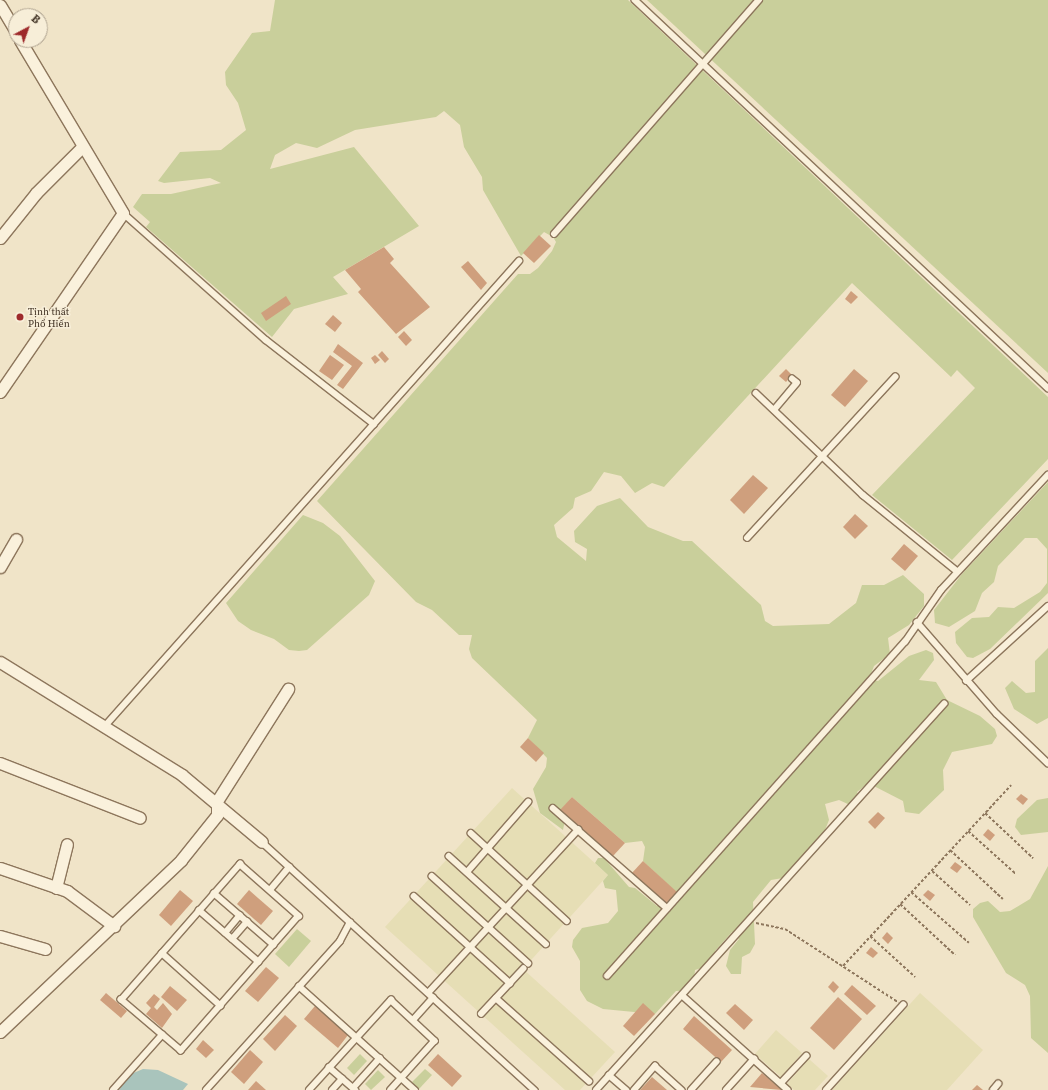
<!DOCTYPE html>
<html>
<head>
<meta charset="utf-8">
<style>
  body { margin:0 }
  #map { position:relative; width:1048px; height:1090px; overflow:hidden; background:#f0e4c8; font-family:"Source Serif 4",serif }
  div>[style] { position:absolute }
  .farmland>* { inset:0; background:#e6deb5 }
  .green>* { inset:0; background:#c9cf9b }
  .water>* { inset:0; background:#a9c4bc }
  .building>* { inset:0; background:#cf9f7d }
  .path>* { height:2px; margin-top:-1px; transform-origin:0; background:repeating-linear-gradient(90deg,#8d765c 0 3px,transparent 0 5px) }
  .roads { filter:drop-shadow(1px 0 #8d765c) drop-shadow(-1px 0 #8d765c) drop-shadow(0 1px #8d765c) drop-shadow(0 -1px #8d765c) }
  .service>* { height:5.5px; margin:-2.75px; padding:0 2.75px; transform-origin:2.75px; border-radius:2.75px; background:#faf1dc }
  .minor>* { height:11px; margin:-5.5px; padding:0 5.5px; transform-origin:5.5px; border-radius:5.5px; background:#faf1dc }
  .dots>* { width:11px; height:11px; translate:-50% -50%; box-sizing:border-box; border:2px solid #f7eed8; border-radius:50% }
  span { translate:-50% -50%; white-space:nowrap; text-align:center; line-height:1.15; -webkit-text-stroke:3px #f7eed8; paint-order:stroke }
  .poi-label { font-size:10px; color:#3d2e20 }
  .left { translate:0 -50%; text-align:left }
  .north { position:absolute; left:8px; top:8px; width:40px; height:40px; box-sizing:border-box; background:#f7eed8; border:1px solid #ada18e; border-radius:50%; rotate:41deg; font-size:11px; font-weight:700; line-height:16px; text-align:center; color:#3d2e20 }
  .north::after { content:''; display:block; margin:auto; width:14px; height:18px; background:#9e2a2b; clip-path:polygon(50% 0,100% 100%,50% 72%,0 100%) }
</style>
</head>
<body>
<div id="map">
  <div class="farmland">
    <i style="clip-path:polygon(512px 788px,608px 875px,523px 969px,615px 1052px,580px 1090px,565px 1090px,385px 927px)"></i>
    <i style="clip-path:polygon(920px 993px,983px 1050px,947px 1090px,832px 1090px)"></i>
    <i style="clip-path:polygon(776px 1030px,802px 1053px,781px 1077px,755px 1054px)"></i>
    <i style="clip-path:polygon(809px 1059px,828px 1076px,815px 1090px,794px 1090px,787px 1084px)"></i>
  </div>
  <div class="green">
    <i style="clip-path:polygon(275px 0,628px 0,1048px 397px,1048px 459px,952px 560px,872px 495px,975px 388px,957px 370px,951px 377px,852px 283px,664px 487px,652px 483px,635px 493px,621px 476px,604px 472px,591px 491px,575px 498px,573px 508px,554px 525px,557px 537px,586px 561px,587px 549px,575px 542px,574px 531px,597px 506px,620px 498px,648px 527px,683px 541px,692px 541px,761px 605px,765px 621px,773px 626px,829px 624px,856px 603px,862px 585px,884px 585px,903px 575px,924px 594px,924px 606px,909px 625px,888px 638px,890px 654px,874px 666px,869px 679px,878px 681px,909px 656px,926px 650px,933px 653px,934px 660px,919px 680px,936px 682px,947px 700px,980px 716px,995px 729px,997px 736px,992px 744px,952px 752px,943px 770px,944px 790px,919px 814px,905px 812px,903px 801px,868px 783px,857px 792px,861px 799px,850px 805px,839px 800px,825px 804px,829px 820px,825px 830px,783px 878px,771px 880px,753px 902px,755px 944px,750px 953px,742px 957px,741px 974px,731px 974px,726px 966px,730px 950px,739px 939px,732px 932px,715px 951px,720px 955px,714px 964px,695px 970px,693px 990px,676px 991px,655px 1014px,603px 1009px,587px 1001px,580px 990px,580px 961px,572px 947px,573px 940px,582px 928px,608px 923px,618px 911px,616px 890px,605px 888px,603px 881px,608px 875px,595px 863px,598px 858px,604px 858px,629px 887px,635px 888px,657px 906px,665px 904px,676px 892px,643px 861px,645px 847px,642px 841px,625px 843px,572px 797px,561px 810px,566px 815px,563px 830px,540px 813px,533px 789px,546px 767px,547px 758px,528px 738px,537px 720px,472px 658px,469px 649px,472px 635px,459px 635px,432px 610px,416px 602px,317px 501px,518px 274px,530px 274px,538px 268px,552px 251px,556px 242px,553px 237px,544px 232px,521px 256px,483px 190px,482px 177px,464px 147px,460px 125px,444px 111px,436px 117px,355px 130px,317px 148px,296px 143px,275px 155px,270px 169px,354px 147px,419px 226px,333px 277px,348px 294px,294px 309px,272px 337px,146px 227px,150px 222px,133px 207px,142px 194px,171px 194px,221px 183px,210px 178px,164px 183px,158px 181px,180px 152px,221px 150px,246px 130px,238px 103px,226px 85px,225px 72px,252px 33px,270px 31px)"></i>
    <i style="clip-path:polygon(647px 0,1048px 0,1048px 373px)"></i>
    <i style="clip-path:polygon(1048px 482px,1048px 593px,990px 649px,973px 658px,967px 657px,956px 643px,955px 632px,972px 618px,989px 617px,998px 607px,1014px 608px,1040px 592px,1047px 583px,1047px 549px,1037px 538px,1025px 538px,998px 566px,994px 582px,982px 593px,975px 611px,949px 627px,935px 623px,934px 610px,962px 574px)"></i>
    <i style="clip-path:polygon(303px 515px,323px 523px,340px 536px,375px 581px,369px 595px,307px 650px,299px 651px,289px 650px,274px 639px,251px 630px,238px 621px,226px 603px)"></i>
    <i style="clip-path:polygon(1048px 648px,1048px 718px,1037px 724px,1014px 709px,1005px 688px,1012px 681px,1026px 693px,1035px 692px,1035px 661px)"></i>
    <i style="clip-path:polygon(1048px 798px,1048px 832px,1021px 835px,1015px 827px,1017px 819px,1037px 800px)"></i>
    <i style="clip-path:polygon(1048px 866px,1048px 1053px,1031px 1038px,1030px 996px,1025px 985px,1006px 973px,973px 917px,973px 909px,980px 903px,988px 901px,1000px 912px,1010px 911px,1030px 899px)"></i>
    <i style="clip-path:polygon(297px 929px,311px 941px,289px 967px,275px 954px)"></i>
    <i style="clip-path:polygon(360px 1054px,367px 1061px,354px 1075px,347px 1068px)"></i>
    <i style="clip-path:polygon(425px 1069px,432px 1075px,419px 1089px,412px 1082px)"></i>
    <i style="clip-path:polygon(378px 1070px,385px 1077px,371px 1090px,365px 1084px)"></i>
  </div>
  <div class="water">
    <i style="clip-path:polygon(143px 1069px,158px 1070px,188px 1084px,183px 1090px,119px 1090px,131px 1074px)"></i>
  </div>
  <div class="building">
    <i style="clip-path:polygon(539px 235px,551px 246px,534px 263px,523px 253px)"></i>
    <i style="clip-path:polygon(384px 247px,394px 259px,390px 263px,430px 307px,396px 334px,358px 292px,361px 289px,345px 270px)"></i>
    <i style="clip-path:polygon(468px 261px,487px 283px,481px 290px,461px 267px)"></i>
    <i style="clip-path:polygon(851px 291px,858px 297px,851px 304px,845px 299px)"></i>
    <i style="clip-path:polygon(286px 296px,291px 304px,266px 321px,261px 313px)"></i>
    <i style="clip-path:polygon(333px 315px,342px 323px,335px 332px,325px 324px)"></i>
    <i style="clip-path:polygon(404px 331px,412px 340px,406px 346px,398px 337px)"></i>
    <i style="clip-path:polygon(338px 344px,363px 363px,343px 389px,337px 385px,352px 366px,333px 352px)"></i>
    <i style="clip-path:polygon(382px 351px,389px 359px,385px 363px,378px 355px)"></i>
    <i style="clip-path:polygon(330px 355px,344px 365px,332px 380px,319px 371px)"></i>
    <i style="clip-path:polygon(375px 355px,380px 360px,375px 364px,371px 358px)"></i>
    <i style="clip-path:polygon(786px 369px,792px 375px,786px 382px,779px 376px)"></i>
    <i style="clip-path:polygon(854px 369px,868px 381px,845px 407px,831px 395px)"></i>
    <i style="clip-path:polygon(753px 475px,768px 488px,744px 514px,730px 500px)"></i>
    <i style="clip-path:polygon(855px 514px,868px 526px,855px 539px,843px 527px)"></i>
    <i style="clip-path:polygon(904px 544px,918px 556px,905px 571px,891px 559px)"></i>
    <i style="clip-path:polygon(528px 738px,544px 753px,536px 762px,520px 747px)"></i>
    <i style="clip-path:polygon(1021px 794px,1028px 799px,1023px 805px,1016px 799px)"></i>
    <i style="clip-path:polygon(572px 797px,625px 843px,613px 856px,560px 810px)"></i>
    <i style="clip-path:polygon(878px 812px,885px 818px,875px 829px,868px 822px)"></i>
    <i style="clip-path:polygon(988px 829px,995px 835px,990px 841px,983px 835px)"></i>
    <i style="clip-path:polygon(643px 861px,677px 892px,665px 904px,631px 874px)"></i>
    <i style="clip-path:polygon(955px 862px,962px 867px,957px 873px,950px 868px)"></i>
    <i style="clip-path:polygon(180px 890px,193px 901px,171px 926px,159px 915px)"></i>
    <i style="clip-path:polygon(249px 890px,273px 911px,261px 925px,237px 904px)"></i>
    <i style="clip-path:polygon(928px 890px,935px 895px,930px 901px,923px 895px)"></i>
    <i style="clip-path:polygon(887px 932px,893px 938px,888px 944px,882px 938px)"></i>
    <i style="clip-path:polygon(871px 947px,878px 953px,873px 958px,866px 953px)"></i>
    <i style="clip-path:polygon(266px 967px,279px 978px,258px 1002px,245px 991px)"></i>
    <i style="clip-path:polygon(833px 981px,839px 987px,834px 993px,828px 987px)"></i>
    <i style="clip-path:polygon(852px 985px,876px 1006px,867px 1015px,844px 994px)"></i>
    <i style="clip-path:polygon(170px 986px,187px 1000px,177px 1011px,161px 997px)"></i>
    <i style="clip-path:polygon(106px 993px,127px 1011px,121px 1018px,100px 1000px)"></i>
    <i style="clip-path:polygon(154px 994px,160px 999px,154px 1007px,157px 1010px,163px 1003px,172px 1014px,162px 1028px,146px 1014px,151px 1008px,146px 1003px)"></i>
    <i style="clip-path:polygon(838px 997px,862px 1019px,834px 1050px,810px 1028px)"></i>
    <i style="clip-path:polygon(643px 1003px,655px 1014px,634px 1036px,623px 1026px)"></i>
    <i style="clip-path:polygon(735px 1004px,753px 1020px,744px 1030px,726px 1013px)"></i>
    <i style="clip-path:polygon(315px 1006px,348px 1035px,338px 1048px,304px 1019px)"></i>
    <i style="clip-path:polygon(285px 1015px,297px 1026px,275px 1051px,263px 1039px)"></i>
    <i style="clip-path:polygon(694px 1016px,732px 1050px,721px 1062px,683px 1029px)"></i>
    <i style="clip-path:polygon(203px 1040px,214px 1050px,206px 1058px,196px 1049px)"></i>
    <i style="clip-path:polygon(250px 1050px,263px 1062px,244px 1084px,231px 1072px)"></i>
    <i style="clip-path:polygon(438px 1054px,462px 1076px,452px 1087px,428px 1065px)"></i>
    <i style="clip-path:polygon(762px 1073px,782px 1090px,750px 1087px)"></i>
    <i style="clip-path:polygon(652px 1077px,667px 1090px,640px 1090px)"></i>
    <i style="clip-path:polygon(256px 1081px,266px 1090px,248px 1090px)"></i>
    <i style="clip-path:polygon(977px 1085px,983px 1090px,972px 1090px)"></i>
  </div>
  <div class="path">
    <i style="left:985px;top:813px;width:66px;rotate:43.2deg"></i>
    <i style="left:968px;top:831px;width:64px;rotate:41.9deg"></i>
    <i style="left:950px;top:850px;width:72px;rotate:42.8deg"></i>
    <i style="left:932px;top:871px;width:51px;rotate:41.8deg"></i>
    <i style="left:911px;top:892px;width:77px;rotate:41.3deg"></i>
    <i style="left:900px;top:904px;width:75px;rotate:42.8deg"></i>
    <i style="left:756px;top:923px;width:30px;rotate:12deg"></i>
    <i style="left:785px;top:929px;width:135px;rotate:32.9deg"></i>
    <i style="left:870px;top:936px;width:61px;rotate:42.3deg"></i>
    <i style="left:843px;top:966px;width:247px;rotate:-47.1deg"></i>
  </div>
  <div class="roads">
    <div class="service">
      <i style="left:635px;top:0;width:567px;rotate:43.21deg"></i>
      <i style="left:123px;top:213px;width:191px;rotate:41.6deg"></i>
      <i style="left:266px;top:340px;width:137px;rotate:37.9deg"></i>
      <i style="left:554px;top:234px;width:311px;rotate:-48.8deg"></i>
      <i style="left:756px;top:393px;width:148px;rotate:43.6deg"></i>
      <i style="left:863px;top:495px;width:121px;rotate:39deg"></i>
      <i style="left:774px;top:410px;width:35px;rotate:-50deg"></i>
      <i style="left:797px;top:383px;width:6px;rotate:-141deg"></i>
      <i style="left:747px;top:538px;width:219px;rotate:-47.4deg"></i>
      <i style="left:917px;top:622px;width:122px;rotate:49deg"></i>
      <i style="left:997px;top:714px;width:71px;rotate:43.9deg"></i>
      <i style="left:966px;top:681px;width:111px;rotate:-42.4deg"></i>
      <i style="left:104px;top:727px;width:624px;rotate:-48.31deg"></i>
      <i style="left:553px;top:808px;width:152px;rotate:41.3deg"></i>
      <i style="left:471px;top:833px;width:130px;rotate:42.5deg"></i>
      <i style="left:262px;top:842px;width:369px;rotate:42.3deg"></i>
      <i style="left:449px;top:856px;width:131px;rotate:42.2deg"></i>
      <i style="left:240px;top:864px;width:79px;rotate:41.4deg"></i>
      <i style="left:299px;top:916px;width:179px;rotate:131.2deg"></i>
      <i style="left:181px;top:1051px;width:79px;rotate:-139.6deg"></i>
      <i style="left:121px;top:1000px;width:181px;rotate:-48.8deg"></i>
      <i style="left:467px;top:872px;width:93px;rotate:-48.9deg"></i>
      <i style="left:432px;top:876px;width:130px;rotate:42.2deg"></i>
      <i style="left:270px;top:890px;width:30px;rotate:-50deg"></i>
      <i style="left:214px;top:893px;width:79px;rotate:40.9deg"></i>
      <i style="left:414px;top:896px;width:130px;rotate:42.2deg"></i>
      <i style="left:199px;top:910px;width:79px;rotate:40.9deg"></i>
      <i style="left:225px;top:933px;width:23px;rotate:-50deg"></i>
      <i style="left:232px;top:939px;width:23px;rotate:-49deg"></i>
      <i style="left:162px;top:953px;width:79px;rotate:41.9deg"></i>
      <i style="left:607px;top:976px;width:448px;rotate:-48.3deg"></i>
      <i style="left:905px;top:642px;width:63px;rotate:-55.3deg"></i>
      <i style="left:941px;top:590px;width:157px;rotate:-47.1deg"></i>
      <i style="left:299px;top:986px;width:156px;rotate:41.9deg"></i>
      <i style="left:428px;top:993px;width:222px;rotate:-47.4deg"></i>
      <i style="left:682px;top:995px;width:142px;rotate:41.9deg"></i>
      <i style="left:496px;top:998px;width:125px;rotate:41.7deg"></i>
      <i style="left:481px;top:1014px;width:62px;rotate:-47deg"></i>
      <i style="left:413px;top:1020px;width:30px;rotate:-48deg"></i>
      <i style="left:329px;top:1067px;width:35px;rotate:41deg"></i>
      <i style="left:609px;top:1075px;width:23px;rotate:41deg"></i>
      <i style="left:781px;top:1083px;width:37px;rotate:-47deg"></i>
      <i style="left:353px;top:1088px;width:40px;rotate:-48deg"></i>
      <i style="left:113px;top:1090px;width:74px;rotate:-48.3deg"></i>
      <i style="left:206px;top:1090px;width:200px;rotate:-48deg"></i>
      <i style="left:340px;top:941px;width:21px;rotate:-62deg"></i>
      <i style="left:309px;top:1090px;width:122px;rotate:-47.7deg"></i>
      <i style="left:391px;top:1000px;width:60px;rotate:43deg"></i>
      <i style="left:435px;top:1041px;width:66px;rotate:131.9deg"></i>
      <i style="left:332px;top:1090px;width:15px;rotate:-48deg"></i>
      <i style="left:596px;top:1090px;width:520px;rotate:-47.96deg"></i>
      <i style="left:634px;top:1090px;width:32px;rotate:-49deg"></i>
      <i style="left:655px;top:1066px;width:36px;rotate:42deg"></i>
      <i style="left:691px;top:1090px;width:38px;rotate:-48deg"></i>
      <i style="left:726px;top:1090px;width:42px;rotate:-47.9deg"></i>
      <i style="left:826px;top:1090px;width:115px;rotate:-47.8deg"></i>
      <i style="left:993px;top:1090px;width:8px;rotate:-50deg"></i>
    </div>
    <div class="minor">
      <i style="left:0;top:5px;width:31px;rotate:59deg"></i>
      <i style="left:0;top:238px;width:58px;rotate:-51.3deg"></i>
      <i style="left:36px;top:193px;width:65px;rotate:-45deg"></i>
      <i style="left:0;top:392px;width:217px;rotate:-55.5deg"></i>
      <i style="left:123px;top:213px;width:201px;rotate:-120.8deg"></i>
      <i style="left:0;top:567px;width:32px;rotate:-60deg"></i>
      <i style="left:0;top:662px;width:214px;rotate:31.8deg"></i>
      <i style="left:182px;top:775px;width:104px;rotate:39.9deg"></i>
      <i style="left:0;top:763px;width:150px;rotate:21.4deg"></i>
      <i style="left:0;top:868px;width:71px;rotate:18.9deg"></i>
      <i style="left:67px;top:891px;width:59px;rotate:36.7deg"></i>
      <i style="left:56px;top:888px;width:45px;rotate:-76deg"></i>
      <i style="left:0;top:936px;width:47px;rotate:16.1deg"></i>
      <i style="left:0;top:1032px;width:250px;rotate:-43.5deg"></i>
      <i style="left:181px;top:860px;width:58px;rotate:-51.3deg"></i>
      <i style="left:217px;top:815px;width:14px;rotate:-90deg"></i>
      <i style="left:217px;top:801px;width:133px;rotate:-57.6deg"></i>
    </div>
  </div>
  <div class="dots">
    <i style="left:20px;top:317px;background:#9e2a2b"></i>
  </div>
  <div class="poi-label">
    <span class="left" style="left:28px;top:317px">Tịnh thất<br>Phổ Hiến</span>
  </div>
  <div class="north">B</div>
</div>
</body>
</html>
